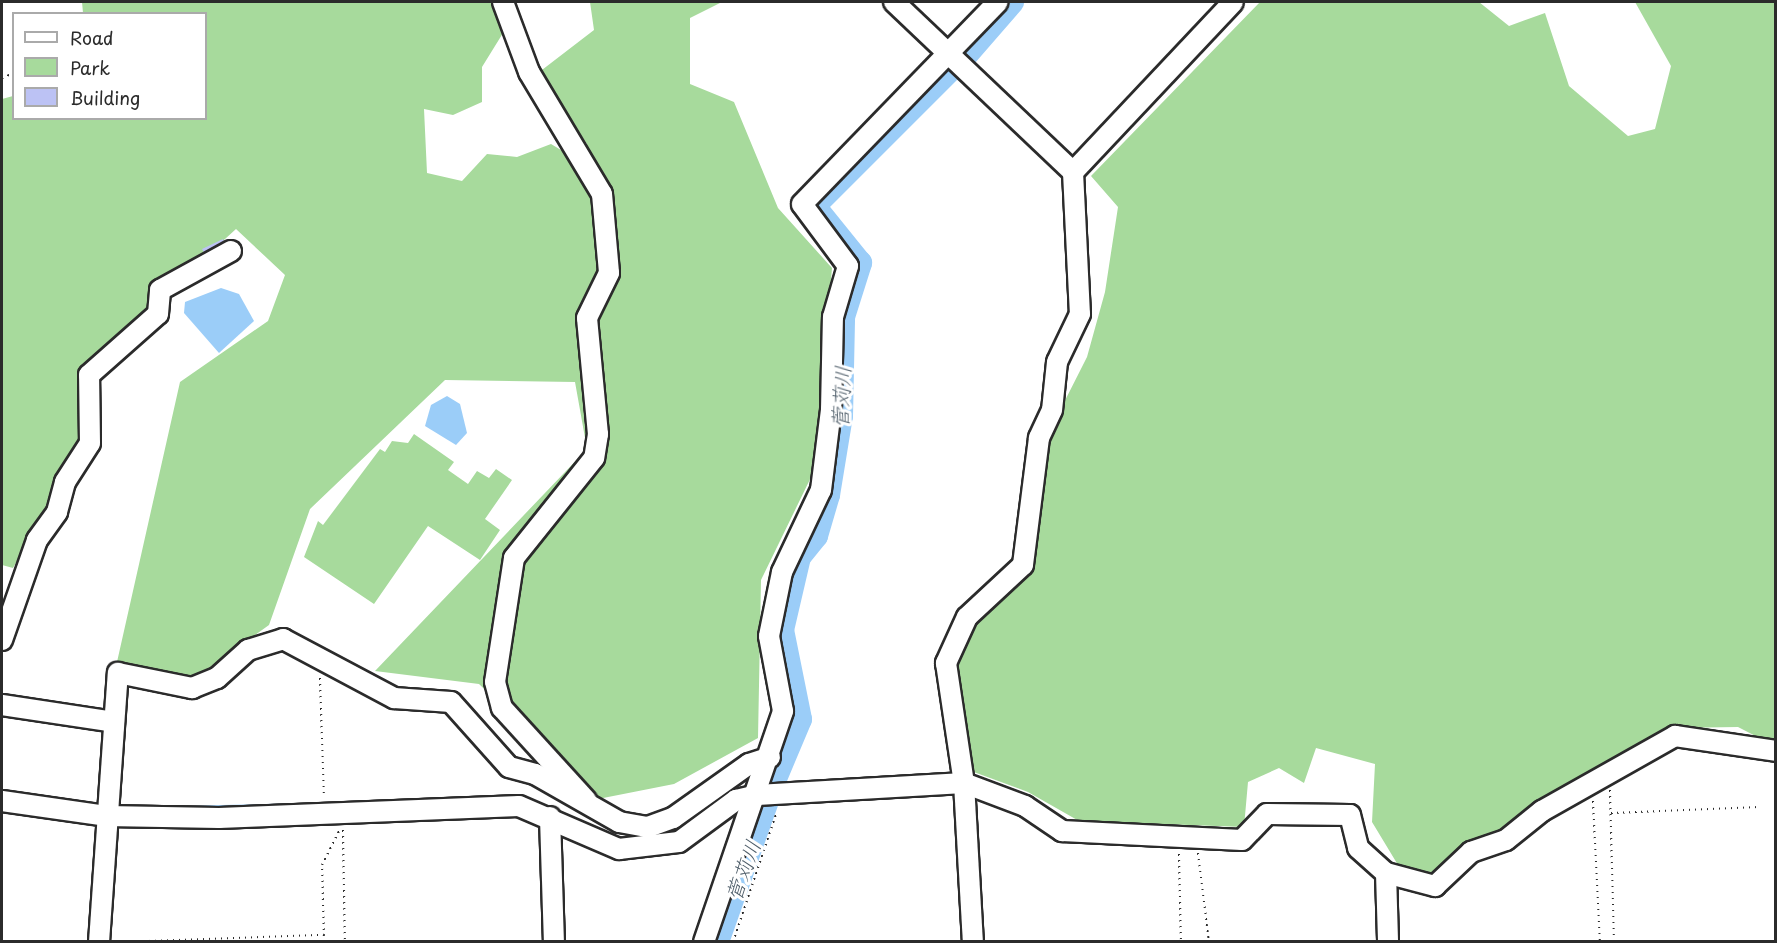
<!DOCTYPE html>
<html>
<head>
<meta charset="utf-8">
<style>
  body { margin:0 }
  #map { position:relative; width:1777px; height:943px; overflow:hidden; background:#fff; font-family:"Playpen Sans","Klee One",sans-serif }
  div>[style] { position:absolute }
  .green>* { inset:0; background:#a7da9c }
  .water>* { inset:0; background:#9bcdf8 }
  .stream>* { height:4px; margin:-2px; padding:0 2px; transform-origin:2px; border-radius:2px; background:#9bcdf8 }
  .river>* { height:24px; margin:-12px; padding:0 12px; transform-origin:12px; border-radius:12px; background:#9bcdf8 }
  .building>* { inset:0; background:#bcc2f4 }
  .path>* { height:2px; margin-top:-1px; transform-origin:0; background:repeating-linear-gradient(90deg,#2b2b2b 0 1.5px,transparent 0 6px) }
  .roads { filter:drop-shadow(2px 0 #2b2b2b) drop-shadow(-2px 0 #2b2b2b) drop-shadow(0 2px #2b2b2b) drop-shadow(0 -2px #2b2b2b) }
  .minor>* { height:20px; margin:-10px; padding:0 10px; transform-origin:10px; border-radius:10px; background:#fff }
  span { translate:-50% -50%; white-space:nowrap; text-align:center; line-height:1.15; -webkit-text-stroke:6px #fff; paint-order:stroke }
  .water-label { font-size:21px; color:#4d5c68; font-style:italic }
  .frame { position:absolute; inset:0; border:3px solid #2b2b2b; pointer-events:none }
  .legend { position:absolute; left:12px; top:12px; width:195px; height:108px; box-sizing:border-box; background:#fff; border:2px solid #aaa; margin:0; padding:8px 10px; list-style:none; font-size:18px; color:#2b2b2b }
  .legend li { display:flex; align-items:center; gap:12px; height:30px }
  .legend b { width:30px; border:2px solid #aaa }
</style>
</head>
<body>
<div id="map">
  <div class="green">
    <i style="clip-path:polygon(82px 2px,508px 2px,513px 17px,482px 67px,482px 102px,453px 115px,424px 109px,427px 173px,462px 181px,487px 154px,517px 157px,551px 144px,571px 156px,587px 144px,538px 73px,594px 30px,590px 2px,722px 2px,690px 18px,690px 84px,734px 102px,778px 208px,832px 268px,815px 469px,761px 580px,758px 738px,674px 784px,598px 799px,479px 684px,375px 671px,587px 449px,575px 382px,445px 380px,310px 509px,269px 625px,196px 677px,117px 662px,180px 382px,268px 321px,285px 275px,236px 229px,80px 371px,81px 446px,13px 568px,2px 565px,2px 99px,13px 96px,14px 118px,206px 118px,206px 14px,83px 13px)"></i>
    <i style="clip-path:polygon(1260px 2px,1479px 2px,1509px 26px,1545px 13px,1569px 86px,1628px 136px,1655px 129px,1671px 66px,1635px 2px,1775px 2px,1775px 746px,1738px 727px,1669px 728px,1534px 806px,1502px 833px,1469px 842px,1434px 874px,1398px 865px,1372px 822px,1375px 764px,1316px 748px,1304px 783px,1279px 768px,1248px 782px,1244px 827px,1079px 821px,1028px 792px,971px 771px,956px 668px,974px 622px,1032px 570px,1045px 440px,1087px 357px,1105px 292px,1118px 207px,1091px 176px)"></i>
    <i style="clip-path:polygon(414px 434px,454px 462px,448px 470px,468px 484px,477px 471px,489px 478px,496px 469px,512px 480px,485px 519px,500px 530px,480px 560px,428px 526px,374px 604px,304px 557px,318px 521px,323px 525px,380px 449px,385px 452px,392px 441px,408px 443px)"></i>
  </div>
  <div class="water">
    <i style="clip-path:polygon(221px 288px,239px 294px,254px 321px,219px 353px,184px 313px,185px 302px)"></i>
    <i style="clip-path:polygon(447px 396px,460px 404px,467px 433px,456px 445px,425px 426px,431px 405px)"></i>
  </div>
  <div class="stream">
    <i style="left:176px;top:808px;width:134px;rotate:-1.3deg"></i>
  </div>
  <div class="river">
    <i style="left:967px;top:54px;width:69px;rotate:-49.1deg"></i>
    <i style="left:774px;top:781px;width:67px;rotate:-67.2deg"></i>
    <i style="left:800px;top:719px;width:91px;rotate:-101.4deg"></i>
    <i style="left:782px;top:630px;width:75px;rotate:-76.9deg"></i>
    <i style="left:799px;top:557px;width:27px;rotate:-51deg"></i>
    <i style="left:816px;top:536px;width:43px;rotate:-73.7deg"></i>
    <i style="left:828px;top:495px;width:80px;rotate:-80.7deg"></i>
    <i style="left:841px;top:416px;width:99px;rotate:-88.8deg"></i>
    <i style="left:843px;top:317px;width:57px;rotate:-72.5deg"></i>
    <i style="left:860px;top:263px;width:73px;rotate:-128.9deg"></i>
    <i style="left:814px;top:206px;width:192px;rotate:-45deg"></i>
    <i style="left:717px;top:942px;width:153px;rotate:-70.5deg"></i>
  </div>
  <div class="building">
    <i style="clip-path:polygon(223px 239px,226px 246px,206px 256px,202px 249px)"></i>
  </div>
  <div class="path">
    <i style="left:2px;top:78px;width:13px;rotate:-23deg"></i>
    <i style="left:320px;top:678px;width:120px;rotate:88.1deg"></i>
    <i style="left:1610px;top:790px;width:152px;rotate:88.5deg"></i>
    <i style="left:1593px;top:801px;width:141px;rotate:87.2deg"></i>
    <i style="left:1611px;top:813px;width:148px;rotate:-2.3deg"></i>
    <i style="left:343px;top:830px;width:112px;rotate:89deg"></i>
    <i style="left:1198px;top:853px;width:90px;rotate:83deg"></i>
    <i style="left:1179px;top:854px;width:88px;rotate:88.7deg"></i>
    <i style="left:119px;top:942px;width:205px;rotate:-2deg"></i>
    <i style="left:324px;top:942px;width:77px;rotate:-91.5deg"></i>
    <i style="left:322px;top:865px;width:40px;rotate:-63.4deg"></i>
    <i style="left:733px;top:942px;width:138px;rotate:-71.4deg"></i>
  </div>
  <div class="roads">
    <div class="minor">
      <i style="left:503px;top:2px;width:75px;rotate:69.6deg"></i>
      <i style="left:529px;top:72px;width:142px;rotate:59.1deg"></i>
      <i style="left:602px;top:194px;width:79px;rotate:84.9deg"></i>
      <i style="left:609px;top:273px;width:50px;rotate:116.1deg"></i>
      <i style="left:587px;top:318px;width:117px;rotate:84.6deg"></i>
      <i style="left:598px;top:434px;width:24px;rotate:99deg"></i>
      <i style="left:594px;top:458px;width:128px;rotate:128.7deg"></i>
      <i style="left:514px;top:558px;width:125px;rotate:98.7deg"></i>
      <i style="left:495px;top:682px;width:27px;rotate:75deg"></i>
      <i style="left:502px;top:708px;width:125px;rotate:47.6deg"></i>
      <i style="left:894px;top:2px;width:247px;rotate:43.5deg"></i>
      <i style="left:1073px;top:172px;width:142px;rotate:87.2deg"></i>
      <i style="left:1080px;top:314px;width:53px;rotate:115.6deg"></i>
      <i style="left:1057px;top:362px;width:48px;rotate:95.9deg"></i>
      <i style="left:1052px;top:410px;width:31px;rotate:115deg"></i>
      <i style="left:1039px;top:438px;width:128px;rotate:97.2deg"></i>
      <i style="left:1023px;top:565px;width:76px;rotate:137.1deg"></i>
      <i style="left:967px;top:617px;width:51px;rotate:114.5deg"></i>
      <i style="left:946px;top:663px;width:121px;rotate:81.5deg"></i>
      <i style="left:964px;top:783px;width:159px;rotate:86.8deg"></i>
      <i style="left:1073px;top:172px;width:233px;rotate:-46.7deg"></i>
      <i style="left:2px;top:640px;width:106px;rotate:-70.7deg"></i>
      <i style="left:37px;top:540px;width:34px;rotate:-54deg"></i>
      <i style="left:57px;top:512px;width:31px;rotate:-75deg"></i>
      <i style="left:65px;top:482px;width:46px;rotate:-57.3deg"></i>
      <i style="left:90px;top:443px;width:68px;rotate:-90.8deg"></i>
      <i style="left:89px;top:375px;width:92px;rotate:-41.5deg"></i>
      <i style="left:158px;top:314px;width:24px;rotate:-85deg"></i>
      <i style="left:160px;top:290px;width:81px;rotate:-28.8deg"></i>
      <i style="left:2px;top:705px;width:113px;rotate:8.6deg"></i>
      <i style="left:2px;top:801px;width:105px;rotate:8.2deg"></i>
      <i style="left:106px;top:816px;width:113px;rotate:1deg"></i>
      <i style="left:219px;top:818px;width:300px;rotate:-2.3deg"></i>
      <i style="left:519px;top:806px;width:109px;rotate:23.3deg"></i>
      <i style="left:619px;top:849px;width:60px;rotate:-6.7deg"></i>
      <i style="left:679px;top:842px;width:71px;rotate:-36.4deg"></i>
      <i style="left:736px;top:800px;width:22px;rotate:-13deg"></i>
      <i style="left:757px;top:795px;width:207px;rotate:-3.3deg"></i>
      <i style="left:964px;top:783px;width:65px;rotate:20.7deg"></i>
      <i style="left:1025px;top:806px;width:45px;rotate:34deg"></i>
      <i style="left:1062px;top:831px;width:180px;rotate:2.9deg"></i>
      <i style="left:1242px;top:840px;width:36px;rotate:-46deg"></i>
      <i style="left:1267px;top:814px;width:83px;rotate:0.7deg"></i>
      <i style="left:1350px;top:815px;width:34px;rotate:76deg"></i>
      <i style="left:1358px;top:848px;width:38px;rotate:42deg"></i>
      <i style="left:1386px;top:873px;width:51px;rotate:14.9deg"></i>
      <i style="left:1435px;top:886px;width:50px;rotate:-43.4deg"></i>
      <i style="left:1471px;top:852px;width:37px;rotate:-19deg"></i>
      <i style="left:1506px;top:840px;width:46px;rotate:-38.9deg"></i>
      <i style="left:1542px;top:811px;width:153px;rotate:-29.4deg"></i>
      <i style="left:1675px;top:736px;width:102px;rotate:8.4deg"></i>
      <i style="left:550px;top:817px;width:125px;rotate:88.2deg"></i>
      <i style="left:1386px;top:873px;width:69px;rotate:88.3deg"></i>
      <i style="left:99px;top:942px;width:270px;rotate:-86deg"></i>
      <i style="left:118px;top:673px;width:76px;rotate:11.5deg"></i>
      <i style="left:192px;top:688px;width:27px;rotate:-22deg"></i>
      <i style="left:217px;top:678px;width:42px;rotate:-42.1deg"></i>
      <i style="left:248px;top:650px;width:37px;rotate:-17deg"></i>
      <i style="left:283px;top:639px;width:126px;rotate:28deg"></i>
      <i style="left:394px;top:698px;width:57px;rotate:4deg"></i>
      <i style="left:451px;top:702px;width:87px;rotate:48.3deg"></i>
      <i style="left:509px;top:767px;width:27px;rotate:15deg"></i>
      <i style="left:535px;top:774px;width:97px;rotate:29.7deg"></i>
      <i style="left:619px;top:822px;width:29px;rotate:10deg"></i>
      <i style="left:648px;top:827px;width:27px;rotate:-20deg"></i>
      <i style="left:673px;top:818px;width:93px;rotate:-35.4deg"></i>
      <i style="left:749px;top:764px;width:22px;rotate:-18deg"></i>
      <i style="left:704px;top:942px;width:244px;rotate:-71.1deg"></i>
      <i style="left:783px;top:711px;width:76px;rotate:-100.6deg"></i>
      <i style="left:769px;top:636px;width:65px;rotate:-78.5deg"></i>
      <i style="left:782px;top:572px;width:91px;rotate:-64.6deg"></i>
      <i style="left:821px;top:490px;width:81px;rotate:-82.9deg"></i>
      <i style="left:831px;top:410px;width:93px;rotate:-88.8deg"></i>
      <i style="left:833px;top:317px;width:53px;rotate:-73.6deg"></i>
      <i style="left:848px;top:266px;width:77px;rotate:-126.6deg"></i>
      <i style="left:802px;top:204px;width:281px;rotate:-45.9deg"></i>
    </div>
  </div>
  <div class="water-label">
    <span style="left:840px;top:397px;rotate:-87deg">菅苅川</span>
    <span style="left:742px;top:870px;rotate:-70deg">菅苅川</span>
  </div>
  <div class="frame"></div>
  <ul class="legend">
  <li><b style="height:8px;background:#fff"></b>Road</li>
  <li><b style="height:16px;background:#a7da9c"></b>Park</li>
  <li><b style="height:16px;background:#bcc2f4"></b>Building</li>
  </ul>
</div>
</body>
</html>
